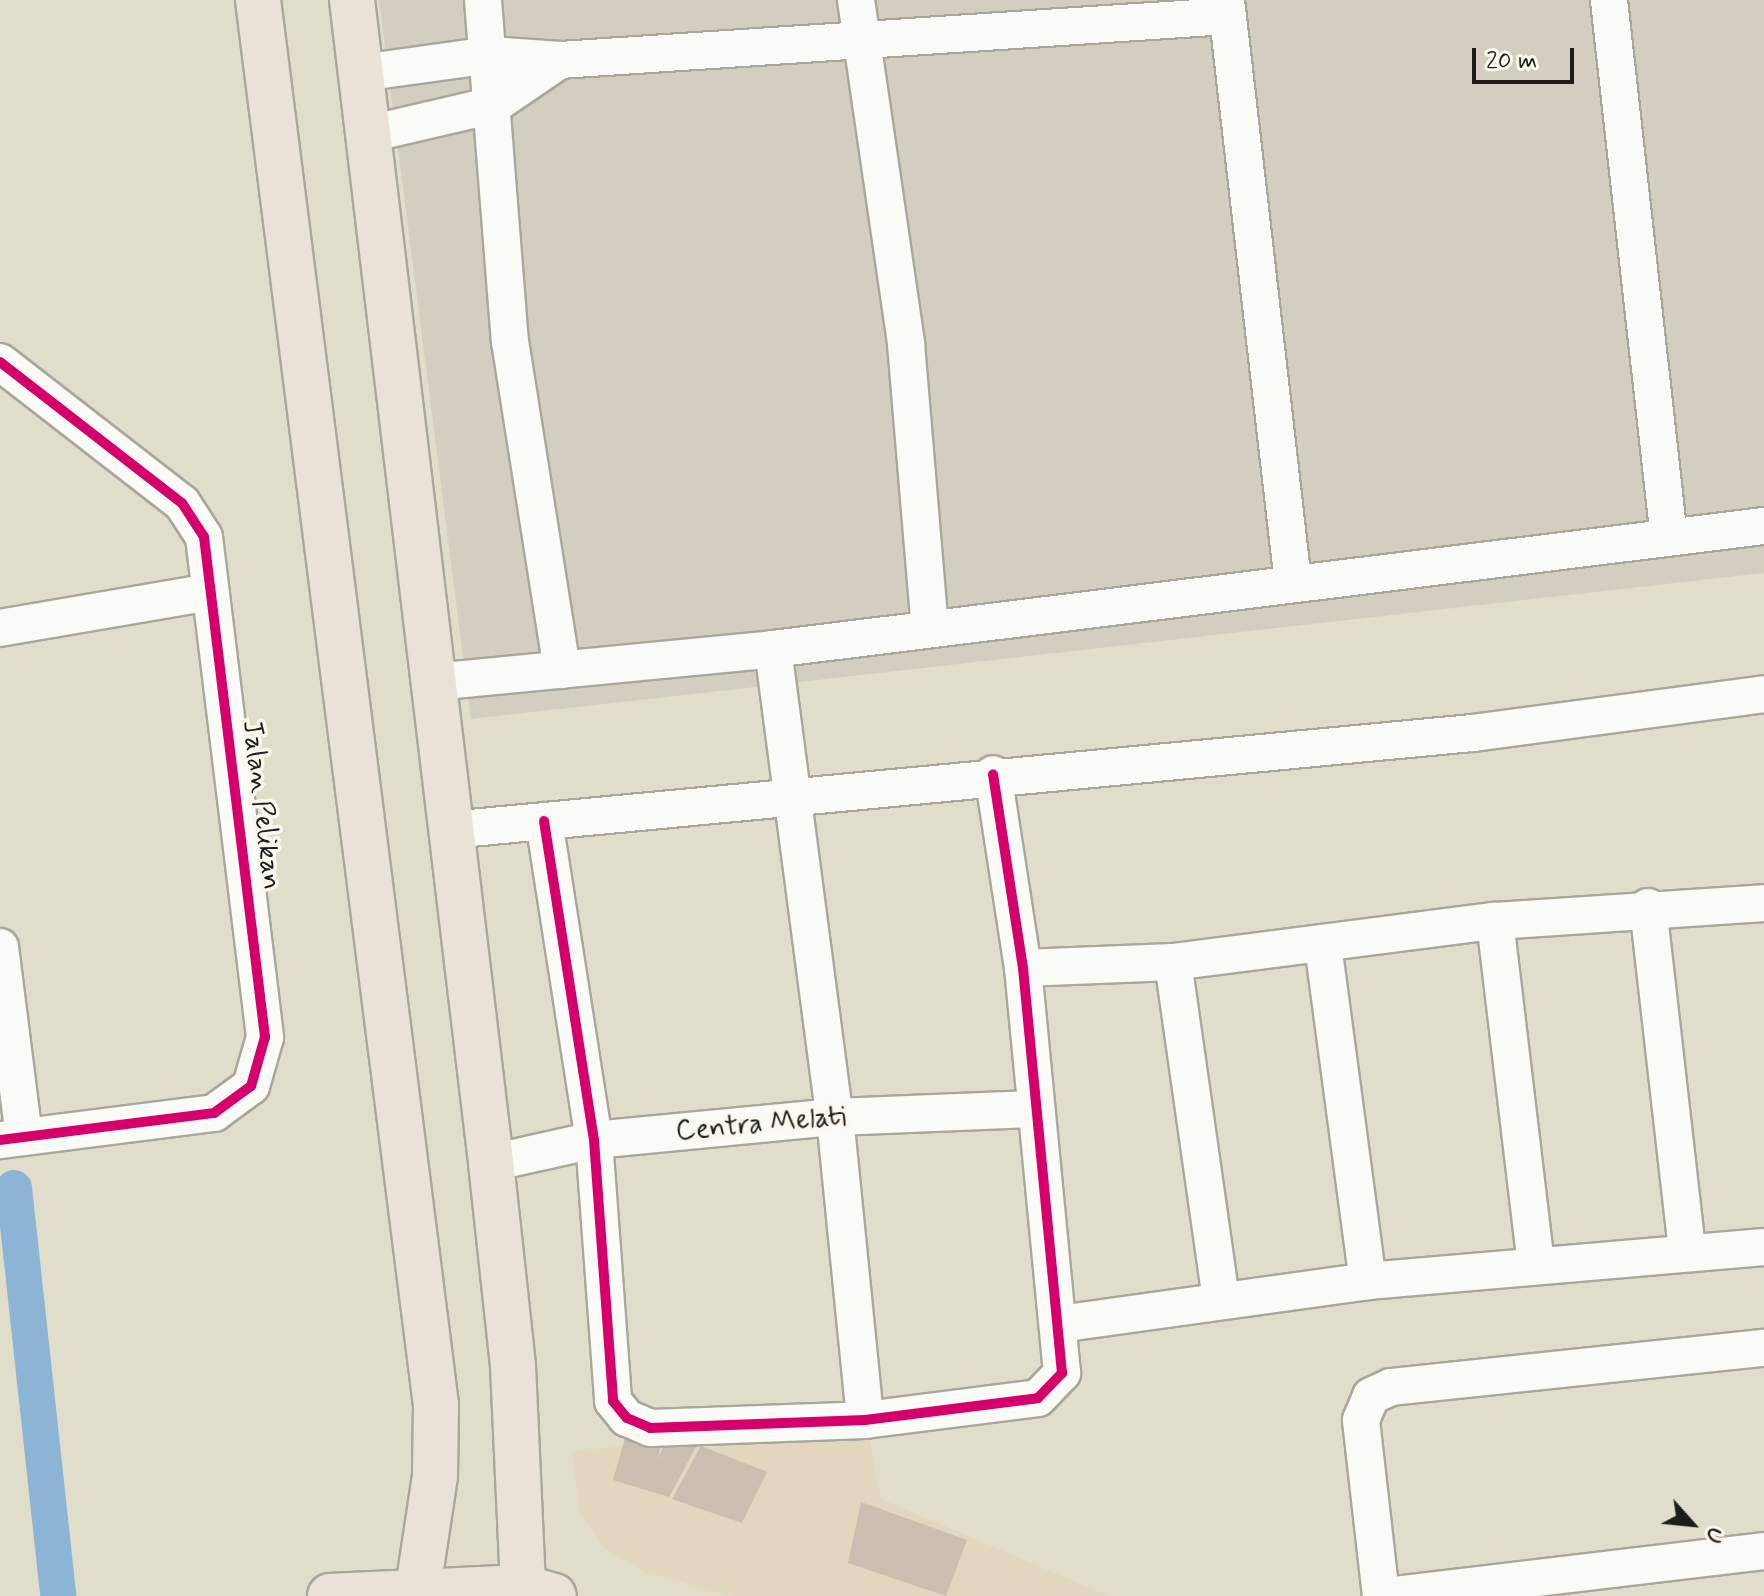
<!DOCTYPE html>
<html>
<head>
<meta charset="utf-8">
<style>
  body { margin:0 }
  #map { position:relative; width:1764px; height:1596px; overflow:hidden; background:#e0ddcb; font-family:Mynerve,sans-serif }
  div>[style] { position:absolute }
  .built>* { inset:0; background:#e3d6bf }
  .industrial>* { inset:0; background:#d4cec1 }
  .canal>* { height:36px; margin:-18px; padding:0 18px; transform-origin:18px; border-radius:18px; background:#8cb4d4 }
  .building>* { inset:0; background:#c9beb0 }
  .roads { filter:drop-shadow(2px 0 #a9a79c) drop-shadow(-2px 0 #a9a79c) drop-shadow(0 2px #a9a79c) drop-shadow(0 -2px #a9a79c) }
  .minor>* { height:36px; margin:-18px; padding:0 18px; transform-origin:18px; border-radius:18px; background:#fafaf7 }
  .major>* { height:44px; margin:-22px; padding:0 22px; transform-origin:22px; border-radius:22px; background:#eae2d7 }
  .cycleway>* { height:10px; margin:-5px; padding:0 5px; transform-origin:5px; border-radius:5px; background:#d6006c }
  span { translate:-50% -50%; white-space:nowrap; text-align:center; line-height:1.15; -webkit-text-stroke:7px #fbf7ec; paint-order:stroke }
  .street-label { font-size:28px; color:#1c1c1c }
  .north { position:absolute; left:1652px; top:1484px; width:80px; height:80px; -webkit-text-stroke:6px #fbf7ec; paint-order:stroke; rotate:117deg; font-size:22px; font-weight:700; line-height:32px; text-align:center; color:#1c1c1c }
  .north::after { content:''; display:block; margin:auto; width:28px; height:36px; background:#1c1c1c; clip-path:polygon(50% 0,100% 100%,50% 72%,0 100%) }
  .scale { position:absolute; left:1472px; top:48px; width:102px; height:36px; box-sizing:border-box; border:4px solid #1c1c1c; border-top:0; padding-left:10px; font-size:24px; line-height:28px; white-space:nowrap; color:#1c1c1c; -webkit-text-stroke:6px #fbf7ec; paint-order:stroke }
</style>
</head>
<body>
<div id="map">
  <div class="built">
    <i style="clip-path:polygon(865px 1416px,881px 1499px,1109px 1596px,731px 1596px,644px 1572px,605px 1549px,579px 1512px,572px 1452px)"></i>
  </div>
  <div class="industrial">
    <i style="clip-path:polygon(379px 0,1764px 0,1764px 573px,471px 719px)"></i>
  </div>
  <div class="canal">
    <i style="left:14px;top:1188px;width:410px;rotate:83.8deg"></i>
  </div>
  <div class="building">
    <i style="clip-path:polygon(629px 1424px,662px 1434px,658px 1459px,669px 1433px,697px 1445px,669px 1497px,613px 1480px)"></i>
    <i style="clip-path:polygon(701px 1446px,767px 1472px,742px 1523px,672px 1499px)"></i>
    <i style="clip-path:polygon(861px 1502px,967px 1540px,946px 1596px,848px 1563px)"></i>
  </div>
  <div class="roads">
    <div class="minor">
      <i style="left:483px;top:0;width:342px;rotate:85.5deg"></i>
      <i style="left:510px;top:341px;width:333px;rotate:81deg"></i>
      <i style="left:856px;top:0;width:348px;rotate:81.7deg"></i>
      <i style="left:906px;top:344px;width:284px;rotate:85.2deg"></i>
      <i style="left:1226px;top:0;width:587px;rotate:83.44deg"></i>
      <i style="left:1609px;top:0;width:541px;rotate:83.64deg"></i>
      <i style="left:361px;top:73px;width:130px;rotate:-7.9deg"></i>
      <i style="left:490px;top:55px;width:70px;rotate:4.1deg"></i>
      <i style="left:560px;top:60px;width:669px;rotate:-3.77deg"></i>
      <i style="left:369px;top:134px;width:128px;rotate:-13.1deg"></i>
      <i style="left:494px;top:105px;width:80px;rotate:-34.3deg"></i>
      <i style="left:0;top:362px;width:230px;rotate:37.8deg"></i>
      <i style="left:182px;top:503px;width:40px;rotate:57.1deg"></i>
      <i style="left:204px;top:537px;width:504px;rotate:83.04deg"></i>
      <i style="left:265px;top:1037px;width:51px;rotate:105.9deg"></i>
      <i style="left:251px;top:1086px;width:46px;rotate:143.9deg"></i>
      <i style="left:214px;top:1113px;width:216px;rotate:172.8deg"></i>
      <i style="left:0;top:628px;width:213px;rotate:-9.7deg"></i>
      <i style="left:773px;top:649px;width:472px;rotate:82.5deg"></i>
      <i style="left:835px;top:1117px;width:304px;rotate:84.3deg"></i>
      <i style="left:433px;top:682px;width:342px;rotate:-5.5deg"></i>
      <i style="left:773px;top:649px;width:999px;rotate:-7.08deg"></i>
      <i style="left:544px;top:821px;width:323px;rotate:81.1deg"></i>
      <i style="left:594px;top:1140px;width:262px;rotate:85.8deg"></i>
      <i style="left:613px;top:1401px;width:22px;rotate:51deg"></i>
      <i style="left:627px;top:1418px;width:25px;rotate:23deg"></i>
      <i style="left:650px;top:1428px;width:215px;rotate:-2.1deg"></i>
      <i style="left:865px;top:1420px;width:174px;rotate:-7.2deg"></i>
      <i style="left:1038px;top:1398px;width:35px;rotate:-46deg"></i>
      <i style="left:1062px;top:1373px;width:407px;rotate:-95.5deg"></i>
      <i style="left:1023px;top:968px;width:196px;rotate:-98.8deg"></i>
      <i style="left:450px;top:830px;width:1028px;rotate:-5.42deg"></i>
      <i style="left:1473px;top:733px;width:294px;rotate:-7.6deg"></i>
      <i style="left:1648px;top:907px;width:345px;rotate:83.5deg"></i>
      <i style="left:1495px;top:921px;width:346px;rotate:83.2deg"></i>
      <i style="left:1323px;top:945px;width:339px;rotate:82.4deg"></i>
      <i style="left:0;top:947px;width:191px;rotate:82.8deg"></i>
      <i style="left:1173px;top:962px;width:342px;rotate:81.9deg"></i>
      <i style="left:1023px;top:968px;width:150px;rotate:-2.3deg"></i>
      <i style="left:1173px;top:962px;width:325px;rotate:-7.3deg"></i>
      <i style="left:1495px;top:921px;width:270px;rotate:-3.8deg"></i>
      <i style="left:491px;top:1163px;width:106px;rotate:-12.6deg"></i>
      <i style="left:594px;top:1140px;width:242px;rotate:-5.5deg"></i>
      <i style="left:835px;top:1117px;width:198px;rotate:-2.3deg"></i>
      <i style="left:1059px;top:1324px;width:312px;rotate:-7.9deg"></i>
      <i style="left:1368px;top:1281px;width:397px;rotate:-4.9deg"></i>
      <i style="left:1381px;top:1596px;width:177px;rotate:-96.5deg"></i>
      <i style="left:1361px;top:1420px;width:26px;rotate:-67deg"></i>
      <i style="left:1371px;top:1396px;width:22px;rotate:-24deg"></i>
      <i style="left:1391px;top:1387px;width:375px;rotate:-6deg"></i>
      <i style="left:1386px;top:1596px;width:381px;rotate:-6.8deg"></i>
    </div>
    <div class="major">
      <i style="left:258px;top:0;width:1416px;rotate:82.78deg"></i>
      <i style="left:436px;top:1405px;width:71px;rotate:90.8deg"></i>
      <i style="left:435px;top:1476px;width:113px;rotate:98.6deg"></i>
      <i style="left:352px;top:0;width:1171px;rotate:83.18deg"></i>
      <i style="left:491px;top:1163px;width:204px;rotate:83.8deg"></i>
      <i style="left:513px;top:1366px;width:221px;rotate:87.4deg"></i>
      <i style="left:330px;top:1596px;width:193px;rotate:-2.7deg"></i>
      <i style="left:523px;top:1587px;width:32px;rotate:16deg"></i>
    </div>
  </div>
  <div class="cycleway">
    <i style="left:0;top:362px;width:230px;rotate:37.8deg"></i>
    <i style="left:182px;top:503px;width:40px;rotate:57.1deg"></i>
    <i style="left:204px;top:537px;width:504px;rotate:83.04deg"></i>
    <i style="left:265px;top:1037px;width:51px;rotate:105.9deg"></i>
    <i style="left:251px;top:1086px;width:46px;rotate:143.9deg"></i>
    <i style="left:214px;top:1113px;width:216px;rotate:172.8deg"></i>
    <i style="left:544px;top:821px;width:323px;rotate:81.1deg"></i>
    <i style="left:594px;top:1140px;width:262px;rotate:85.8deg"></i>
    <i style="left:613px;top:1401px;width:22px;rotate:51deg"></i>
    <i style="left:627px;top:1418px;width:25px;rotate:23deg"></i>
    <i style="left:650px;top:1428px;width:215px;rotate:-2.1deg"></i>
    <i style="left:865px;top:1420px;width:174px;rotate:-7.2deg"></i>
    <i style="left:1038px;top:1398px;width:35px;rotate:-46deg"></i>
    <i style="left:1062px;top:1373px;width:407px;rotate:-95.5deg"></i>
    <i style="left:1023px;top:968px;width:196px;rotate:-98.8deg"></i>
  </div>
  <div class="street-label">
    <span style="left:261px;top:805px;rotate:83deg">Jalan Pelikan</span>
    <span style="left:761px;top:1125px;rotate:-5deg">Centra Melati</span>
  </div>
  <div class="north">U</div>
  <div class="scale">20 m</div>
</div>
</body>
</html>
